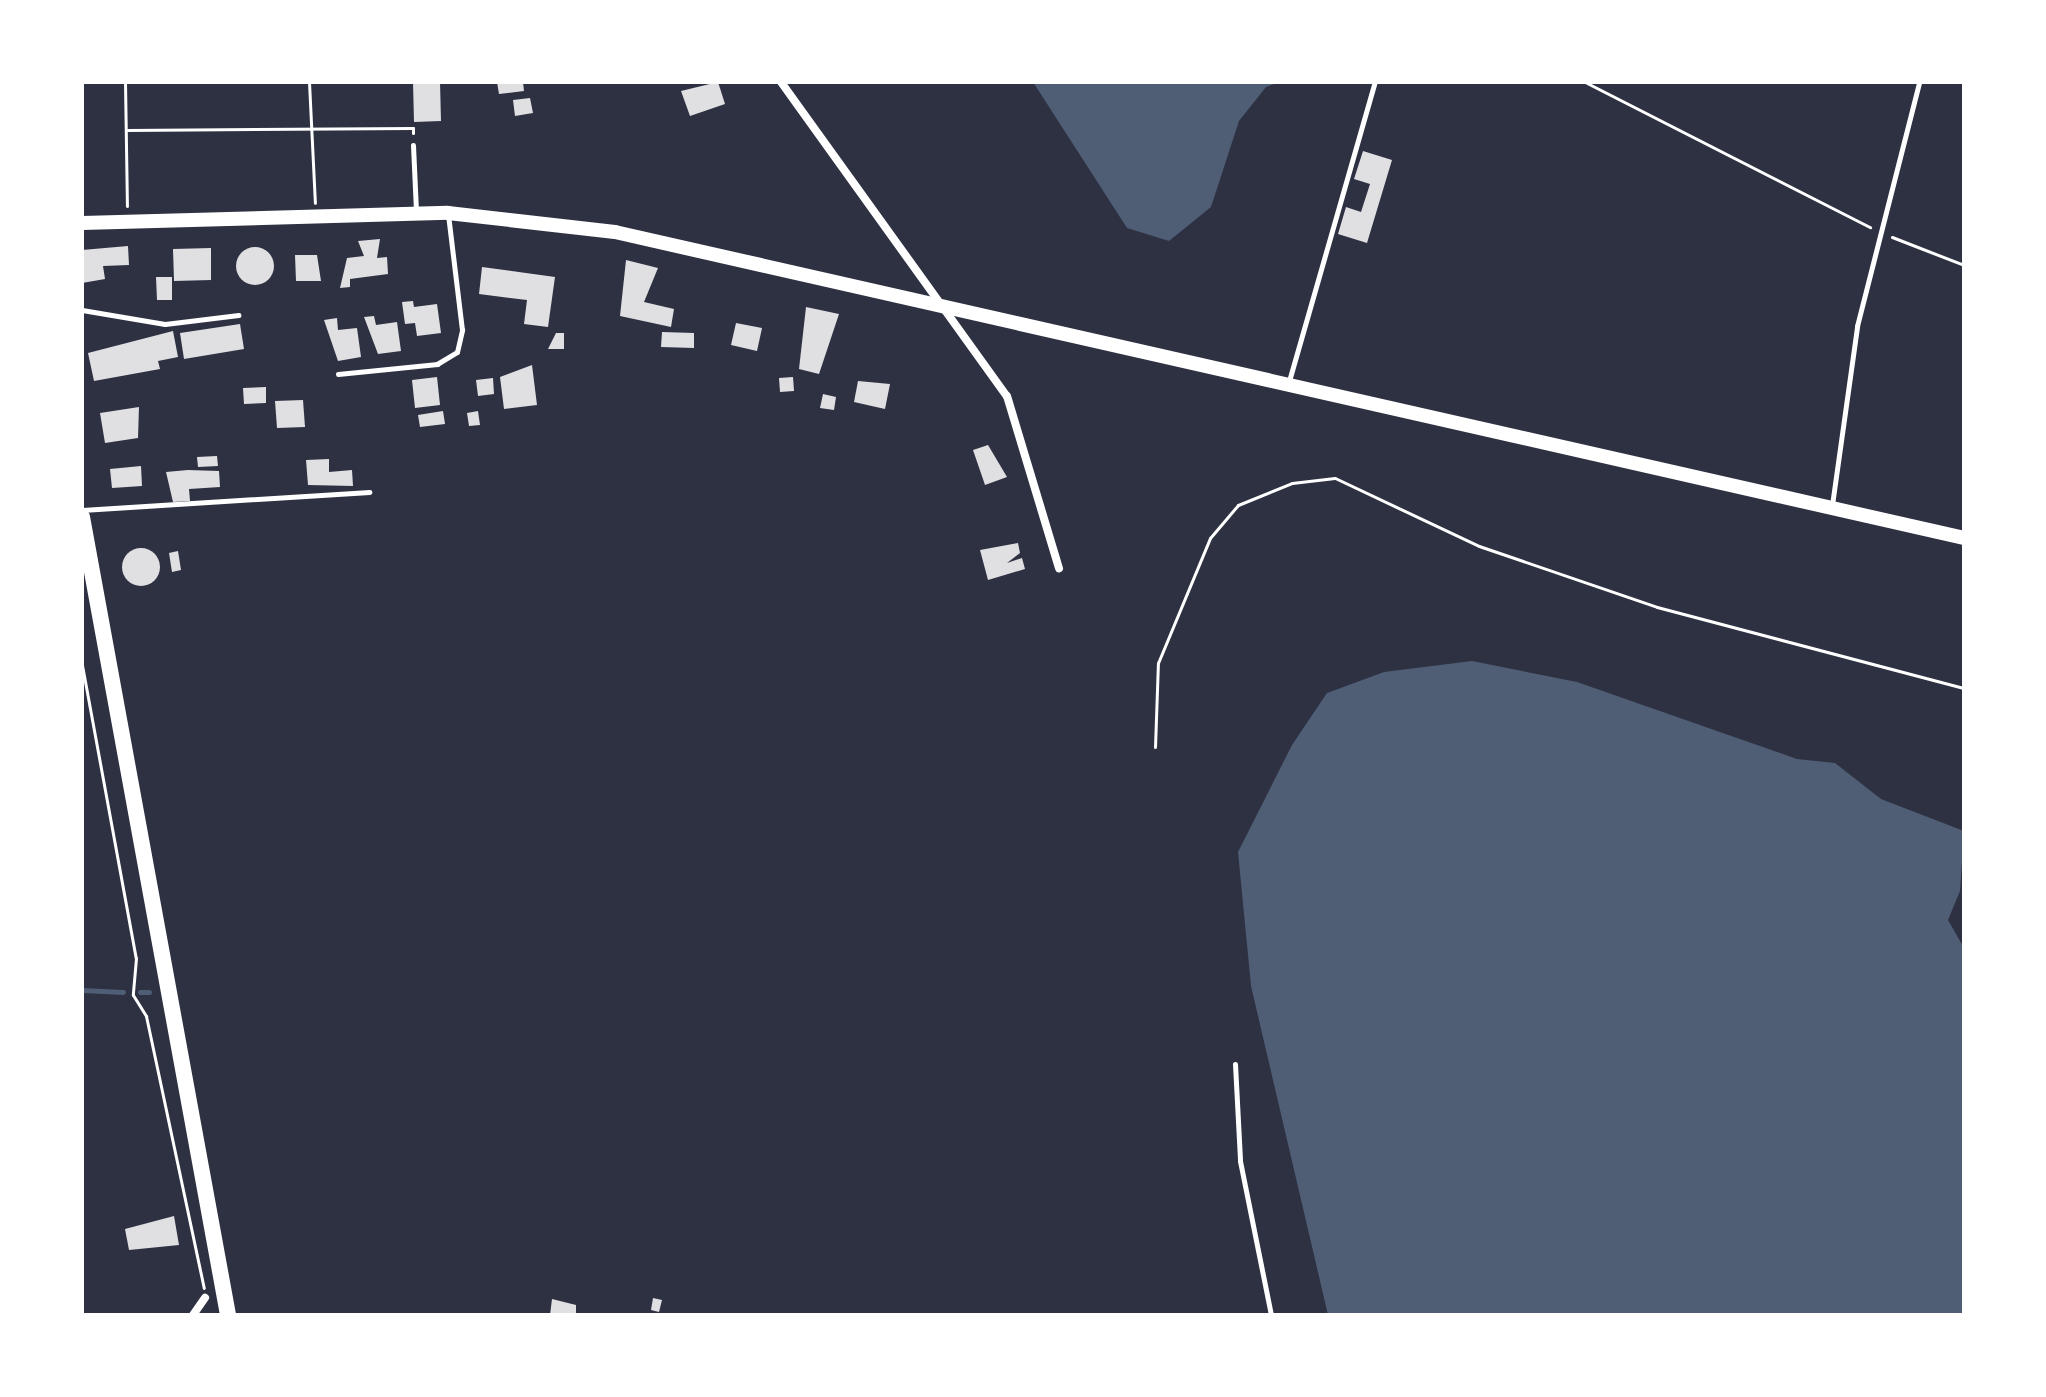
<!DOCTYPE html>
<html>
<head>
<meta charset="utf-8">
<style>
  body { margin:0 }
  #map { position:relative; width:2046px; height:1397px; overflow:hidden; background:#2d3142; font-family:Arial,sans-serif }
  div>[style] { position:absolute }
  .water>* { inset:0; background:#4f5d75 }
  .stream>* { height:5px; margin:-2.5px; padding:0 2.5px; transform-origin:2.5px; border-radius:2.5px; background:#4f5d75 }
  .building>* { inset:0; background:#e0e0e3 }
  .round { border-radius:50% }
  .path>* { height:3px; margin:-1.5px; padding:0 1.5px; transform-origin:1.5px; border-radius:1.5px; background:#fff }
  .service>* { height:5px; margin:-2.5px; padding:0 2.5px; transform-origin:2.5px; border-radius:2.5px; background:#fff }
  .minor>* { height:8px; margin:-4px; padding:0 4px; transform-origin:4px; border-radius:4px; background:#fff }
  .secondary>* { height:14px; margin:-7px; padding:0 7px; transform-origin:7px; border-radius:7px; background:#fff }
  .primary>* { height:16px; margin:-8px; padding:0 8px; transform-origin:8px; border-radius:8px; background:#fff }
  span { translate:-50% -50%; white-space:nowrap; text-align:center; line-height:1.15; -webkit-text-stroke:8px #fff; paint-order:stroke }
  .frame { position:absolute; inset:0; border:84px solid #fff; pointer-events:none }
</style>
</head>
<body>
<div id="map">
  <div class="water">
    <i style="clip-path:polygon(1033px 82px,1280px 82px,1266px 87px,1239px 121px,1211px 207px,1169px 241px,1127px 228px)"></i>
    <i style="clip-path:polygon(1472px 661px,1577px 682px,1797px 759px,1835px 763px,1881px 799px,1964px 831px,1960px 891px,1948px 920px,1964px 948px,1964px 1315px,1328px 1315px,1251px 986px,1238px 852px,1292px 745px,1327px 693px,1384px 672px)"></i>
  </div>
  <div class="stream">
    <i style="left:82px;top:990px;width:41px;rotate:2.8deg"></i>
    <i style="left:140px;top:992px;width:9px"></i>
  </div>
  <div class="building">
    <i style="clip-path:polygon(413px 82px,440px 82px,441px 121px,414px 122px)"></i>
    <i style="clip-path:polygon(497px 82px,523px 82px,524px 91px,499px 94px)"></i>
    <i style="clip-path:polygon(718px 82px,725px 104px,690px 116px,681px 91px)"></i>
    <i style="clip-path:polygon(530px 98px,533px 113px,515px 116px,513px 100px)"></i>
    <i style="clip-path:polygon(1363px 151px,1392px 160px,1367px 243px,1338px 234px,1346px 207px,1361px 212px,1370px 184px,1354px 179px)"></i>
    <i style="clip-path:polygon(380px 239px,377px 258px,387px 257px,388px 274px,350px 279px,350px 287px,340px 288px,347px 258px,364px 256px,358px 241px)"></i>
    <i style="clip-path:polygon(128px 246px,129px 265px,103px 266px,105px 279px,82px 283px,82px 250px)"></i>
    <i class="round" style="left:236px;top:247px;width:38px;height:38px"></i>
    <i style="clip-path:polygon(211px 248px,211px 280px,174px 281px,173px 249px)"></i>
    <i style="clip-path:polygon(295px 255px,317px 255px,321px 281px,296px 281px)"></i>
    <i style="clip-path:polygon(626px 260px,658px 268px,644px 302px,674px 309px,671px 327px,620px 316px)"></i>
    <i style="clip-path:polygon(482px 267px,555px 277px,548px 327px,524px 324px,527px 300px,479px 294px)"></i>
    <i style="clip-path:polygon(156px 277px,172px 277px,172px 300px,157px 300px)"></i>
    <i style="clip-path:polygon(413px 301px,414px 307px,437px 304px,441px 333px,417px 336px,415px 323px,405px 324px,402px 302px)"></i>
    <i style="clip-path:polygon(806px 307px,839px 314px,819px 374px,799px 369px)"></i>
    <i style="clip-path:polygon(374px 316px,376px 325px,397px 322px,401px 351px,378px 354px,364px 317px)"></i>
    <i style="clip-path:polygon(337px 318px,338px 330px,357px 328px,361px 357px,338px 361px,324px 320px)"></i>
    <i style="clip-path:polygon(736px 323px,762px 328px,757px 351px,731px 345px)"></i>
    <i style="clip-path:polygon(240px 324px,244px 349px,184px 359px,180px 333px)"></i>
    <i style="clip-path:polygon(173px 331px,178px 357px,158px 361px,160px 369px,94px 381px,88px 353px)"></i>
    <i style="clip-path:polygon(662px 332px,694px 333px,694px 348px,661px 347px)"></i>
    <i style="clip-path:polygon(556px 333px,564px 333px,564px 349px,548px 349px)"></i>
    <i style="clip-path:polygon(532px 365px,537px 405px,504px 409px,500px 377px)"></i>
    <i style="clip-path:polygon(437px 377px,440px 405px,415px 408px,412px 380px)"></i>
    <i style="clip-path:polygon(793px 377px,794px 391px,780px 392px,779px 378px)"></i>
    <i style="clip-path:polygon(493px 378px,494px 394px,478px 396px,476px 380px)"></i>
    <i style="clip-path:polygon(858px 381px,890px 384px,885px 409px,854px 402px)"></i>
    <i style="clip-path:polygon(266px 387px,266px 403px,244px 404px,243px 388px)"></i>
    <i style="clip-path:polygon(823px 394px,836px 397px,834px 410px,820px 408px)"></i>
    <i style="clip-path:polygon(303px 400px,305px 427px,277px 428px,275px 401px)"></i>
    <i style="clip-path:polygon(139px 407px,138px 438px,105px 443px,100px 413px)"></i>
    <i style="clip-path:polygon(443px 411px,445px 424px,420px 427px,418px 415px)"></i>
    <i style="clip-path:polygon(478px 411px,480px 425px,469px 426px,467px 413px)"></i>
    <i style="clip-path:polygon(988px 445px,1007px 477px,985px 485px,973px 450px)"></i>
    <i style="clip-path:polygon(217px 456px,218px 466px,198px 467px,197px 457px)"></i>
    <i style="clip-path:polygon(329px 459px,329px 472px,352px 470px,353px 486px,308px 485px,306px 460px)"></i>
    <i style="clip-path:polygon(141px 466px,142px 486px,112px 488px,110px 469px)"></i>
    <i style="clip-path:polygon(188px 470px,219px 471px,220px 487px,189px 489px,190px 501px,173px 502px,166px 472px)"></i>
    <i style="clip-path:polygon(1018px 543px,1020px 553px,1007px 563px,1022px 558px,1025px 569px,988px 580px,980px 550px)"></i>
    <i class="round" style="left:122px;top:548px;width:38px;height:38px"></i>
    <i style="clip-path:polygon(178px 551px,181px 570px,172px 572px,169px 553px)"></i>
    <i style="clip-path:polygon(174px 1216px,179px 1245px,129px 1250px,125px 1229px)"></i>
    <i style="clip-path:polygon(653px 1298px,662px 1300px,659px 1312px,651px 1310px)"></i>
    <i style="clip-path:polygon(552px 1299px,576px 1305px,576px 1315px,550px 1315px)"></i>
  </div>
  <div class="path">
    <i style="left:125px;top:82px;width:124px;rotate:89.1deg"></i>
    <i style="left:309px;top:82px;width:121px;rotate:87.2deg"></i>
    <i style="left:1585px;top:82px;width:320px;rotate:27deg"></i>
    <i style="left:126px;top:130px;width:287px;rotate:-0.4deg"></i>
    <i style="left:413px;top:128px;width:5px;rotate:90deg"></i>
    <i style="left:1892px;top:237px;width:77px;rotate:21.3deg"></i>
    <i style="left:82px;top:665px;width:298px;rotate:79.6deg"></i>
    <i style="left:136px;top:958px;width:37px;rotate:95deg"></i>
    <i style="left:133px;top:995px;width:25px;rotate:58deg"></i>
    <i style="left:146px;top:1016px;width:278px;rotate:78deg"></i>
    <i style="left:1155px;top:747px;width:84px;rotate:-88deg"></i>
    <i style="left:1158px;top:663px;width:135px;rotate:-67.4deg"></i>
    <i style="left:1210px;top:538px;width:43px;rotate:-49.7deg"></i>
    <i style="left:1238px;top:505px;width:58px;rotate:-22.2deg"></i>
    <i style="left:1292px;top:483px;width:43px;rotate:-6.6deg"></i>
    <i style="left:1335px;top:478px;width:159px;rotate:25.3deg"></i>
    <i style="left:1479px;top:546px;width:188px;rotate:18.9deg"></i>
    <i style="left:1657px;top:607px;width:318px;rotate:14.8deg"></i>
  </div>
  <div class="service">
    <i style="left:413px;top:145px;width:67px;rotate:87.4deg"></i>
    <i style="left:82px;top:310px;width:84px;rotate:9.6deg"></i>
    <i style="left:165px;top:324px;width:74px;rotate:-7deg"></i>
    <i style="left:338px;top:374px;width:100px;rotate:-5.8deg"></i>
    <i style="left:437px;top:364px;width:23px;rotate:-31deg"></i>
    <i style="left:457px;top:352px;width:23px;rotate:-77deg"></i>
    <i style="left:462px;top:330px;width:117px;rotate:-96.9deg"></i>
    <i style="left:1289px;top:381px;width:311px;rotate:-74deg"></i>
    <i style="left:1832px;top:505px;width:181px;rotate:-82deg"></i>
    <i style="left:1857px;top:326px;width:252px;rotate:-75.7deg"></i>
    <i style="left:82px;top:510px;width:288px;rotate:-3.6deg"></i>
    <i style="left:1235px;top:1064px;width:97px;rotate:87deg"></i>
    <i style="left:1240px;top:1161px;width:157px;rotate:78.6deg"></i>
  </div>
  <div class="minor">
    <i style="left:781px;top:82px;width:387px;rotate:54.3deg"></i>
    <i style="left:1007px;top:396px;width:180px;rotate:73.2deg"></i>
    <i style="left:193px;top:1315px;width:21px;rotate:-55deg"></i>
  </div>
  <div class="secondary">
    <i style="left:82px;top:223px;width:366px;rotate:-1.6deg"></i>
    <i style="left:448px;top:213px;width:168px;rotate:6.5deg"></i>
    <i style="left:615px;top:232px;width:1383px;rotate:12.78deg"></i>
  </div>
  <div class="primary">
    <i style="left:82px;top:517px;width:811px;rotate:79.63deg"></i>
  </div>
  <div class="frame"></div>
</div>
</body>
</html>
